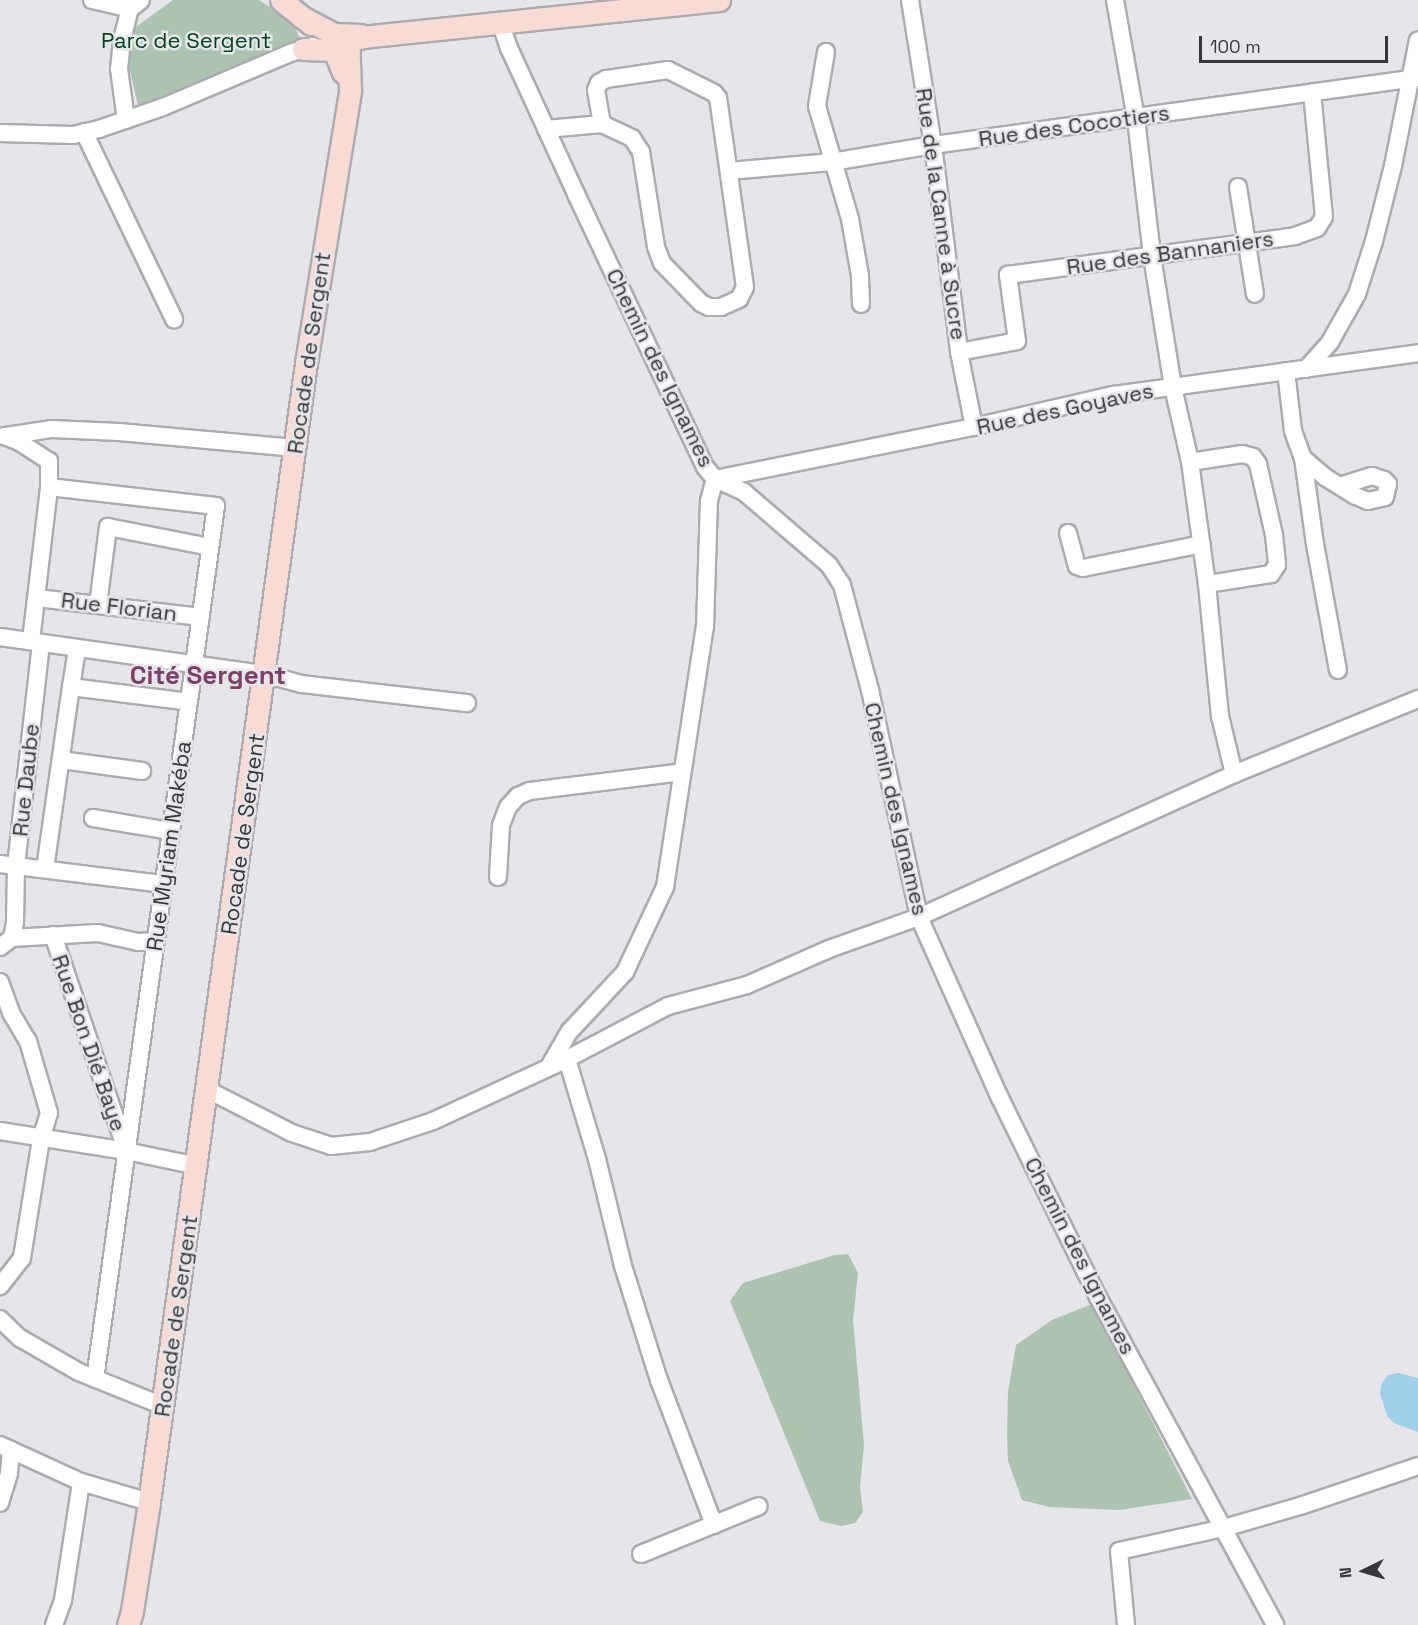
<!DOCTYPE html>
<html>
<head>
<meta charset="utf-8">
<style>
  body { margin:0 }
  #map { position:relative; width:1418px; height:1625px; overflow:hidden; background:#e5e5ea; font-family:"Space Grotesk",sans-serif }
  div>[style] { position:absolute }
  .green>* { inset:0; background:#abc3af }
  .water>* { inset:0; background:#a0cfea }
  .roads { filter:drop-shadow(2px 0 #ababb0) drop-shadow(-2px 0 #ababb0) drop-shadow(0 2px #ababb0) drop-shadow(0 -2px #ababb0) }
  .minor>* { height:16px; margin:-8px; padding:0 8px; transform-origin:8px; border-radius:8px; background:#fff }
  .major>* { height:21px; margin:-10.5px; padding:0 10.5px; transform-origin:10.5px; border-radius:10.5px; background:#f7dbd4 }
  span { translate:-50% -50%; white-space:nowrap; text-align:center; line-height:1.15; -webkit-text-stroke:5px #e5e5ea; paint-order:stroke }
  .park-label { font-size:22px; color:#00431b }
  .street-label { font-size:22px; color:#373739 }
  .quarter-label { font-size:26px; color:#7c3f68; font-weight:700 }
  .north { position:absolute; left:1334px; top:1541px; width:60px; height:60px; -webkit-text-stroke:4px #e5e5ea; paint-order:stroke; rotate:265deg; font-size:16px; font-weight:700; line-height:24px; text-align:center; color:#373739 }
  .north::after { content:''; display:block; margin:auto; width:21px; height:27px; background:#373739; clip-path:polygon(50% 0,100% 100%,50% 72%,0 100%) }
  .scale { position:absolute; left:1199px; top:36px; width:189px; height:27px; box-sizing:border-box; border:3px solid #373739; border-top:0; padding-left:8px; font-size:18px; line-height:21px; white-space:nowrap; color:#373739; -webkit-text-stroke:4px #e5e5ea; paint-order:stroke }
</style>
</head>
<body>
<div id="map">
  <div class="green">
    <i style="clip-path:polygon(173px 0,259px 0,292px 22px,301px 40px,138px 106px,129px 66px,133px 29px)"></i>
    <i style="clip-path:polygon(848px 1254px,858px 1273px,853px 1320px,864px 1445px,860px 1487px,863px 1512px,855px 1523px,841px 1526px,820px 1521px,730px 1301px,743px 1283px,835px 1255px)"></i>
    <i style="clip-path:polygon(1092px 1304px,1192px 1499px,1119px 1510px,1049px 1507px,1022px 1500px,1008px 1461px,1007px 1434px,1008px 1392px,1016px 1345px,1052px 1320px)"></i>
  </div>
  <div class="water">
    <i style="clip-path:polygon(1398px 1373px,1418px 1378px,1418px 1432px,1394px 1423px,1387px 1416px,1380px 1393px,1382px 1383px,1388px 1375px)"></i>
  </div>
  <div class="roads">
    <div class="minor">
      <i style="left:92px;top:0;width:39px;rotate:13deg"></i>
      <i style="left:130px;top:9px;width:14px;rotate:-39deg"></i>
      <i style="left:910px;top:0;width:147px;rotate:81deg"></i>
      <i style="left:933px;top:145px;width:209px;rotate:82.8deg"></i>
      <i style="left:959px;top:352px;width:76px;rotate:78.7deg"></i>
      <i style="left:1115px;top:0;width:121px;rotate:80deg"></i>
      <i style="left:1136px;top:119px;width:138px;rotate:83.3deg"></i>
      <i style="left:1152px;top:256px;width:133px;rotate:80.9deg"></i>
      <i style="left:1173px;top:387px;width:77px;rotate:77.2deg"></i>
      <i style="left:1190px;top:462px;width:123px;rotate:82.1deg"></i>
      <i style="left:1207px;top:584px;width:133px;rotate:84.4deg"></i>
      <i style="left:1220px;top:716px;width:60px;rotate:76.4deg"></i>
      <i style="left:500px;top:22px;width:28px;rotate:71deg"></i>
      <i style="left:509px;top:48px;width:161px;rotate:65.3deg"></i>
      <i style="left:576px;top:194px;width:302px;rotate:64.7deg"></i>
      <i style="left:705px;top:467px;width:16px;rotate:50deg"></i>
      <i style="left:715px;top:479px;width:32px;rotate:24deg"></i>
      <i style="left:744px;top:492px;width:112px;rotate:40.7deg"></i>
      <i style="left:829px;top:565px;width:24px;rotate:57deg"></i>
      <i style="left:842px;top:585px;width:109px;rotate:75.1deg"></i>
      <i style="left:870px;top:690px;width:232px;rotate:77.8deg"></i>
      <i style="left:919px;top:917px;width:196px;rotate:65.9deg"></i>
      <i style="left:999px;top:1096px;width:224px;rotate:63.8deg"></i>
      <i style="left:1098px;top:1297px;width:373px;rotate:61.6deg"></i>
      <i style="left:826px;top:52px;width:55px;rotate:99.5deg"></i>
      <i style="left:817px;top:106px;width:118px;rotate:73.7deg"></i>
      <i style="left:850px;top:219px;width:58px;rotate:80deg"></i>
      <i style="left:860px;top:276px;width:28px;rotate:88deg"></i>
      <i style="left:126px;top:120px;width:51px;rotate:-97.8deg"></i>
      <i style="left:119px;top:69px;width:29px;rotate:-84deg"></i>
      <i style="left:122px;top:40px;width:32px;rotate:-76deg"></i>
      <i style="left:546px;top:129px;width:56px;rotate:-5.1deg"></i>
      <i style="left:602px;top:124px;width:33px;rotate:25deg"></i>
      <i style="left:632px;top:138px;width:17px;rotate:57deg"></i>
      <i style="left:641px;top:152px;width:96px;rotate:81deg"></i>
      <i style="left:656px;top:247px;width:17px;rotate:69deg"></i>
      <i style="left:662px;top:263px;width:56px;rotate:45.7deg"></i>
      <i style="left:701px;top:303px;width:9px;rotate:27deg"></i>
      <i style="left:709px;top:307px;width:12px"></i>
      <i style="left:721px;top:307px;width:20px;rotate:-24deg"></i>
      <i style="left:739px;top:299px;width:13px;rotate:-63deg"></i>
      <i style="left:745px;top:287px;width:191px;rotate:-98.1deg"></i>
      <i style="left:718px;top:98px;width:6px;rotate:-129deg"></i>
      <i style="left:714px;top:93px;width:51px;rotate:-153.4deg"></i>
      <i style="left:668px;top:70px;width:63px;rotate:171.7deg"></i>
      <i style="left:606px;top:79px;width:8px;rotate:150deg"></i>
      <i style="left:599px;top:83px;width:8px;rotate:113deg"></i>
      <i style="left:596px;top:90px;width:35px;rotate:80deg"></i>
      <i style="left:84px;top:132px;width:208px;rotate:64.3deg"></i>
      <i style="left:0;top:133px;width:73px;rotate:1.6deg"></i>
      <i style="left:73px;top:135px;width:27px;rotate:-13deg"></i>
      <i style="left:99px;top:129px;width:68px;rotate:-19deg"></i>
      <i style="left:163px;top:107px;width:138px;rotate:-23deg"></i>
      <i style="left:290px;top:53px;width:24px;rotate:-17deg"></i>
      <i style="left:729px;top:171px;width:103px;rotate:-5deg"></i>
      <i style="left:832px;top:162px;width:102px;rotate:-9.6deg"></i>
      <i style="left:933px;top:145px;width:490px;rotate:-7.9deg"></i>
      <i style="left:1238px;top:187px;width:108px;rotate:81deg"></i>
      <i style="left:959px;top:352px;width:59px;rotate:-10.7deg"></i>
      <i style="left:1017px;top:341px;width:67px;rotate:-97.8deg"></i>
      <i style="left:1008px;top:275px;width:290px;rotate:-7.7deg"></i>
      <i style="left:1295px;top:236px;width:23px;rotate:-20deg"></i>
      <i style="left:1317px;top:228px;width:13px;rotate:-58deg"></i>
      <i style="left:1324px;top:217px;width:125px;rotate:-95.5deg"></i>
      <i style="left:1306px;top:369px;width:36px;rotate:-48deg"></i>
      <i style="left:1330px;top:342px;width:55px;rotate:-60.6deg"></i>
      <i style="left:1357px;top:294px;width:56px;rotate:-72.2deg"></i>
      <i style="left:1374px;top:241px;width:77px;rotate:-75.8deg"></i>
      <i style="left:1393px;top:166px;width:128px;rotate:-78.8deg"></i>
      <i style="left:1286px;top:371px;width:60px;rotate:83.3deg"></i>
      <i style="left:1293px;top:431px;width:29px;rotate:70deg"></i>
      <i style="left:1303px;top:458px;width:29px;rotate:41deg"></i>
      <i style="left:1325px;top:477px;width:36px;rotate:32deg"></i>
      <i style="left:1356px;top:496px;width:13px;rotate:23deg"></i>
      <i style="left:1368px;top:501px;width:17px;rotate:-13deg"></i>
      <i style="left:1385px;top:497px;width:13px;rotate:-77deg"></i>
      <i style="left:1388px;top:484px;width:6px;rotate:-135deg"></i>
      <i style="left:1384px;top:480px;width:13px;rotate:-162deg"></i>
      <i style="left:1372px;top:476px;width:34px;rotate:163deg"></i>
      <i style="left:4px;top:436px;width:15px;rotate:20deg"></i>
      <i style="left:18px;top:441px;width:37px;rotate:33deg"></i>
      <i style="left:49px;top:461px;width:26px;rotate:90deg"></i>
      <i style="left:49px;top:487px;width:168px;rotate:6.5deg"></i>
      <i style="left:216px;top:506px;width:881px;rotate:97.89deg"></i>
      <i style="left:6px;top:436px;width:47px;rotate:-8.7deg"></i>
      <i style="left:52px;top:429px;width:67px;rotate:2.6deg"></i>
      <i style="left:119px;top:432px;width:177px;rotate:5.2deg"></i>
      <i style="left:1303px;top:458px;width:87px;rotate:82.1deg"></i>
      <i style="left:1315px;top:544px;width:128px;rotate:79.7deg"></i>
      <i style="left:1190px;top:462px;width:53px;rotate:-8.7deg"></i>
      <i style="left:1242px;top:454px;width:11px;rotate:15deg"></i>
      <i style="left:1253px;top:457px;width:9px;rotate:54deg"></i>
      <i style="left:1258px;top:464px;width:73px;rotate:77.3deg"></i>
      <i style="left:1274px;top:535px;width:30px;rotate:84deg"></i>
      <i style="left:1277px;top:565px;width:11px;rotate:124deg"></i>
      <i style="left:1271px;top:574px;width:65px;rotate:171.1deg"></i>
      <i style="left:1068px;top:533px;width:34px;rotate:75deg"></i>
      <i style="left:1077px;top:566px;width:6px;rotate:18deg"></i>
      <i style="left:1083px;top:568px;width:121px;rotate:-11.4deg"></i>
      <i style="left:37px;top:598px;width:165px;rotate:6.6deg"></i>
      <i style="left:98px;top:605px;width:79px;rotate:-82.7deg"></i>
      <i style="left:108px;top:527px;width:104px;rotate:11.1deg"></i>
      <i style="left:0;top:637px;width:267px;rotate:8deg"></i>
      <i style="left:264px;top:674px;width:39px;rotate:15deg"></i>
      <i style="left:302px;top:684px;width:166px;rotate:6.6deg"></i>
      <i style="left:31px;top:641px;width:155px;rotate:-83.3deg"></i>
      <i style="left:71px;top:687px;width:39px;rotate:-81deg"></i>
      <i style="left:61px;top:760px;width:82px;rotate:7.7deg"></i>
      <i style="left:93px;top:818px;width:79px;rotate:9.5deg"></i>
      <i style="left:0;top:864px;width:165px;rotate:7deg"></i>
      <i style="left:45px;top:869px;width:184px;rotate:-81.9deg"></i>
      <i style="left:71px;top:687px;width:119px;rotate:7.2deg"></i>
      <i style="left:498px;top:877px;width:52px;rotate:-86.7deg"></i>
      <i style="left:501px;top:825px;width:19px;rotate:-69deg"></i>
      <i style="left:508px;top:807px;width:15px;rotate:-48deg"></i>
      <i style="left:518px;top:796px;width:13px;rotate:-23deg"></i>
      <i style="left:530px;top:791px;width:153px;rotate:-7.1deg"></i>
      <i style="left:53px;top:935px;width:224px;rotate:71.2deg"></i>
      <i style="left:12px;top:938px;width:86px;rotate:-3.3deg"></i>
      <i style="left:98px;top:933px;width:41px;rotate:12.7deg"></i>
      <i style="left:138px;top:942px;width:18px;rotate:-3deg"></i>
      <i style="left:0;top:947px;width:15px;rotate:-37deg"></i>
      <i style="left:12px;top:938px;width:16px;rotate:-79deg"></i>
      <i style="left:15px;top:922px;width:56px;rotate:-89deg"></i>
      <i style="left:16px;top:866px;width:224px;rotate:-83.6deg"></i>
      <i style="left:0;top:982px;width:33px;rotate:70deg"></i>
      <i style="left:11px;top:1013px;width:33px;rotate:59deg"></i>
      <i style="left:28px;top:1041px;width:75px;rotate:73.7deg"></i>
      <i style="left:49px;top:1113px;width:27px;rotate:107deg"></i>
      <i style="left:41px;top:1139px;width:121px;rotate:99.1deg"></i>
      <i style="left:22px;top:1258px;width:36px;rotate:128deg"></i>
      <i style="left:567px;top:1059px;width:104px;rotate:73.3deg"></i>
      <i style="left:597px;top:1159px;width:110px;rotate:76.3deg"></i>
      <i style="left:623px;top:1266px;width:120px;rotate:72.5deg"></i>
      <i style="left:659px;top:1380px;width:155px;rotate:69.2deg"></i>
      <i style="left:550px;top:1065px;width:39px;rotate:-60deg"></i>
      <i style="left:570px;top:1031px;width:81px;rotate:-47deg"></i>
      <i style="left:625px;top:972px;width:94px;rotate:-64.8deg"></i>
      <i style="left:665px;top:887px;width:263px;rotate:-81.3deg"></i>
      <i style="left:705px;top:627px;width:126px;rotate:-88.2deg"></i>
      <i style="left:709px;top:501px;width:23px;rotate:-75deg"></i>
      <i style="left:715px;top:479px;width:264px;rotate:-11.4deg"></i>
      <i style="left:974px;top:427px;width:143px;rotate:-13deg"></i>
      <i style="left:1113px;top:395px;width:308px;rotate:-7.8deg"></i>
      <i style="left:208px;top:1090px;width:94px;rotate:27.1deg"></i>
      <i style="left:292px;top:1133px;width:41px;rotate:18.4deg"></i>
      <i style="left:331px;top:1146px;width:39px;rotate:-6deg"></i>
      <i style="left:370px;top:1142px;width:66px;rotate:-18.4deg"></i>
      <i style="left:433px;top:1121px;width:148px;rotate:-24.8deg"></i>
      <i style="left:567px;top:1059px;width:114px;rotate:-27.7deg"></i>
      <i style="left:668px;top:1006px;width:82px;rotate:-14.9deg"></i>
      <i style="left:747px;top:985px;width:90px;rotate:-23.7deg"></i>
      <i style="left:829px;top:949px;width:96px;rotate:-19.6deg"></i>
      <i style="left:919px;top:917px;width:346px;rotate:-24.4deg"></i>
      <i style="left:1234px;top:774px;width:199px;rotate:-22.2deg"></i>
      <i style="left:0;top:1131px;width:128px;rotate:9deg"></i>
      <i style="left:126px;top:1151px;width:74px;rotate:11.8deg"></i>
      <i style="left:0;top:1319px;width:28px;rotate:44deg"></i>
      <i style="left:20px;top:1338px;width:68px;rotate:30deg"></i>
      <i style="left:79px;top:1372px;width:91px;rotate:22deg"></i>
      <i style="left:0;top:1445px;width:89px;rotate:24.6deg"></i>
      <i style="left:81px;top:1482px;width:71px;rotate:16.4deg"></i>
      <i style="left:0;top:1503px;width:31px;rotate:-73deg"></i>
      <i style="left:9px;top:1473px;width:23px;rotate:-85deg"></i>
      <i style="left:641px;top:1554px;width:127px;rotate:-22.1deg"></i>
      <i style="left:54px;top:1625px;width:27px;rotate:-70deg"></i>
      <i style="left:63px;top:1600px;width:119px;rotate:-81.3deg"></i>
      <i style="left:1126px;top:1625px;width:74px;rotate:-95.4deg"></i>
      <i style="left:1119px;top:1551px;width:107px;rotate:-12.4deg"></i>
      <i style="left:1224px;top:1528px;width:82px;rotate:-16.2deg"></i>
      <i style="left:1303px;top:1505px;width:121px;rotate:-18.7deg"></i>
    </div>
    <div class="major">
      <i style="left:281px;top:0;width:38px;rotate:39deg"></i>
      <i style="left:300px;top:16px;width:38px;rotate:28deg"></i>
      <i style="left:334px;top:34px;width:27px;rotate:2deg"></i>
      <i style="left:347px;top:40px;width:24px;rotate:-9deg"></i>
      <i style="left:371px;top:36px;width:350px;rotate:-5.9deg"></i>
      <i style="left:303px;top:49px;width:31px;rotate:2deg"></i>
      <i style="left:334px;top:50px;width:24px;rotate:68deg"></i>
      <i style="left:128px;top:1625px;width:15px;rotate:-74deg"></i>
      <i style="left:132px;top:1611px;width:110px;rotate:-81.1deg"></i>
      <i style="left:149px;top:1502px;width:1150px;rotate:-82.15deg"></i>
      <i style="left:306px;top:363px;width:277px;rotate:-80.8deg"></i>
      <i style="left:350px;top:90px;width:38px;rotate:-92deg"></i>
      <i style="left:349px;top:52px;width:10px;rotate:-127deg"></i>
    </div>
  </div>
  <div class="park-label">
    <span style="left:186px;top:41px">Parc de Sergent</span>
  </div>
  <div class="street-label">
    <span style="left:1074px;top:126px;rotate:-8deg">Rue des Cocotiers</span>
    <span style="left:941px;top:214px;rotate:82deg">Rue de la Canne à Sucre</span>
    <span style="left:1170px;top:253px;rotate:-8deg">Rue des Bannaniers</span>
    <span style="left:309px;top:353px;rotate:-82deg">Rocade de Sergent</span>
    <span style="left:660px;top:368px;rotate:64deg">Chemin des Ignames</span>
    <span style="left:1065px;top:409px;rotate:-12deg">Rue des Goyaves</span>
    <span style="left:119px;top:607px;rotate:7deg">Rue Florian</span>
    <span style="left:26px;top:780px;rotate:-84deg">Rue Daube</span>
    <span style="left:896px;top:809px;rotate:77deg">Chemin des Ignames</span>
    <span style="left:243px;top:834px;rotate:-82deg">Rocade de Sergent</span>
    <span style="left:169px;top:846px;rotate:-82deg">Rue Myriam Makéba</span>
    <span style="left:89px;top:1043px;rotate:71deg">Rue Bon Dié Baye</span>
    <span style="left:1080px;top:1256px;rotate:63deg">Chemin des Ignames</span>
    <span style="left:176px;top:1316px;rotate:-82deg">Rocade de Sergent</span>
  </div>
  <div class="quarter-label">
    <span style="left:208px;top:676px">Cité Sergent</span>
  </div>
  <div class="north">N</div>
  <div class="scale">100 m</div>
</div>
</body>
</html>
